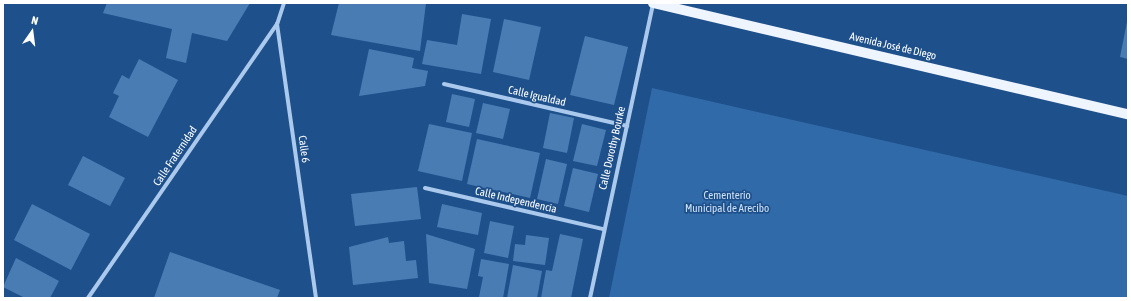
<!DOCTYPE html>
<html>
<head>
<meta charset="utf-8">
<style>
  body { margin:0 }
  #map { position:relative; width:1131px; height:301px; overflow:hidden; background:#1e508b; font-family:"Asap Condensed",sans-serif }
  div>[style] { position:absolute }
  .green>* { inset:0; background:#316aa8 }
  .building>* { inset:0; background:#4a7cb4 }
  .minor>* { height:4px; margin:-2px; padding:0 2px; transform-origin:2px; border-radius:2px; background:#aac9ec }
  .primary>* { height:10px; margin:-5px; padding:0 5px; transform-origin:5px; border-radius:5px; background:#eff5ff }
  span { translate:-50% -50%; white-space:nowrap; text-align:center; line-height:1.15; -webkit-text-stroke:3.5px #1e508b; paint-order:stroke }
  .street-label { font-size:11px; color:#fff }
  .park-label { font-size:11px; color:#cfe3f9 }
  .frame { position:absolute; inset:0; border:4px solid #fff; pointer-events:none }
  .north { position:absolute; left:12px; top:12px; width:40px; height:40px; -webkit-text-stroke:3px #1e508b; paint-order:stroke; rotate:14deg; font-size:11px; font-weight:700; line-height:16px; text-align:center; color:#fff }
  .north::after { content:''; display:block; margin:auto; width:14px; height:18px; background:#fff; clip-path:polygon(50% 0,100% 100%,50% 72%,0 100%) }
</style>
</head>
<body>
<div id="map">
  <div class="green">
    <i style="clip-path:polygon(652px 88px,1128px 196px,1128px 298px,609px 298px)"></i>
  </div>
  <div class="building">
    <i style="clip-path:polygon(107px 3px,250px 3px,227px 41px,192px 33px,186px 63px,166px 58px,172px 29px,103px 13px)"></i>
    <i style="clip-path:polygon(339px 3px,426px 3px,420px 51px,331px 35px)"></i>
    <i style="clip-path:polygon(462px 14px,491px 19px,481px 74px,422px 64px,427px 40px,457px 45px)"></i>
    <i style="clip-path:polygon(504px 19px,541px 27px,529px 80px,493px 72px)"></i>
    <i style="clip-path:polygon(1127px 22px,1128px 22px,1128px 59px,1120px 57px)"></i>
    <i style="clip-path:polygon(585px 36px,628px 47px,614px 105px,570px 95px)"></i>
    <i style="clip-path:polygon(369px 49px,414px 58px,412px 68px,428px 71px,425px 86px,359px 96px)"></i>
    <i style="clip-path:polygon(139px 59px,178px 80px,148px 137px,109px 117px,119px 96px,113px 93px,122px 75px,129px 79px)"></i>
    <i style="clip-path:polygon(452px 94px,475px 99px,469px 127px,446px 122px)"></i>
    <i style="clip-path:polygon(483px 103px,510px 109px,503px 139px,476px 133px)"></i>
    <i style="clip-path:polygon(550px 113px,574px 118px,567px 153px,543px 148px)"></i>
    <i style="clip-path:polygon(429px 124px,472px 133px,462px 181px,418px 171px)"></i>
    <i style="clip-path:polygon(582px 124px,606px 130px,597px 166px,573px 161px)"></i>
    <i style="clip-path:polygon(477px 139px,540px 153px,530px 198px,467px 184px)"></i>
    <i style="clip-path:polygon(83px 156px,125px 178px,110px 206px,68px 185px)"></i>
    <i style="clip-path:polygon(546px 159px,567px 164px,558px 204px,537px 199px)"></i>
    <i style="clip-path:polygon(573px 168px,598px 174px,589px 212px,564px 206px)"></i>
    <i style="clip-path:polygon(417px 187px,421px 219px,355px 226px,351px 194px)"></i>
    <i style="clip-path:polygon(32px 204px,90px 234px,71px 270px,14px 240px)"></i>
    <i style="clip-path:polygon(442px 204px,482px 213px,478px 235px,437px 227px)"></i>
    <i style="clip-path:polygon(490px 221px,514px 226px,508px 258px,484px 253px)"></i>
    <i style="clip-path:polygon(426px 234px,475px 249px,467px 289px,429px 283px)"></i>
    <i style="clip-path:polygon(560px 234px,583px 239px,571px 298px,541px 298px,546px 270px,552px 271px)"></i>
    <i style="clip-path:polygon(526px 235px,549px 238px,545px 265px,513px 261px,515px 244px,525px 245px)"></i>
    <i style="clip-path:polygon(388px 237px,389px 243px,404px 241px,406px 261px,416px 260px,418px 278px,353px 285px,349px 247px)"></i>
    <i style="clip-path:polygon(170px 252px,280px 290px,277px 298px,154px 298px)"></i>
    <i style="clip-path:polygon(16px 258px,59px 281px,50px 298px,25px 298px,3px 287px)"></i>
    <i style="clip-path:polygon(481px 259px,509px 264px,503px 298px,479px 297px,483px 277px,478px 276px)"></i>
    <i style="clip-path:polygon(513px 265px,542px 271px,537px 298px,507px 298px)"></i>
  </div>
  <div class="minor">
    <i style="left:284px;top:3px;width:22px;rotate:108deg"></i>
    <i style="left:277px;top:24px;width:277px;rotate:81.9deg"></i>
    <i style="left:444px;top:84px;width:188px;rotate:12.9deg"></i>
    <i style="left:425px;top:188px;width:183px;rotate:13deg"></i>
    <i style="left:88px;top:298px;width:333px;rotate:-55.4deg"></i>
    <i style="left:590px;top:298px;width:302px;rotate:-77.9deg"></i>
  </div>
  <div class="primary">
    <i style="left:653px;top:3px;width:488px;rotate:13.2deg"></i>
  </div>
  <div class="street-label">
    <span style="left:893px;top:46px;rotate:13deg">Avenida José de Diego</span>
    <span style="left:537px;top:96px;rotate:13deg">Calle Igualdad</span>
    <span style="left:612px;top:148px;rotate:-77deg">Calle Dorothy Bourke</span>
    <span style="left:304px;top:149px;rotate:82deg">Calle 6</span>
    <span style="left:175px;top:156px;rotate:-56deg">Calle Fraternidad</span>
    <span style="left:516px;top:200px;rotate:13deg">Calle Independencia</span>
  </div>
  <div class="park-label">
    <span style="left:727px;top:202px">Cementerio<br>Municipal de Arecibo</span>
  </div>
  <div class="frame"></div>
  <div class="north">N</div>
</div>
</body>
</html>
